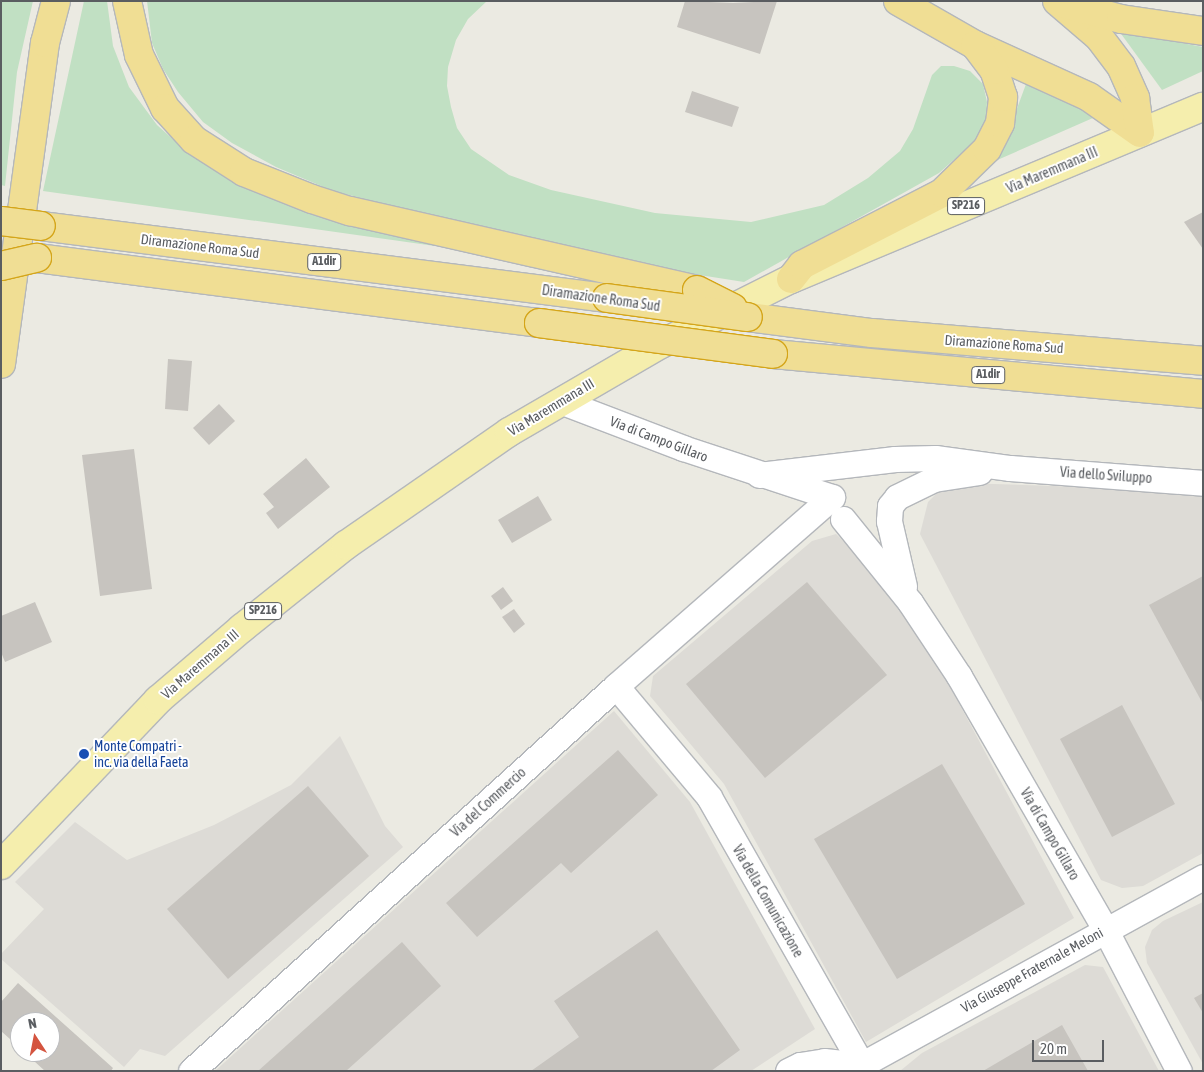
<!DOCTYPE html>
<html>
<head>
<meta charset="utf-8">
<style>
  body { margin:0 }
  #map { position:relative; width:1204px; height:1072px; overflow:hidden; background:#ebeae2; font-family:"Asap Condensed",sans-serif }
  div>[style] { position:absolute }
  .industrial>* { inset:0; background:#dddbd6 }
  .green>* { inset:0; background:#c1e0c3 }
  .building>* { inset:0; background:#c7c4bf }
  .roads { filter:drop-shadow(1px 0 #b4b7bb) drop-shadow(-1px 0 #b4b7bb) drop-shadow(0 1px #b4b7bb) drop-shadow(0 -1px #b4b7bb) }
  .street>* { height:25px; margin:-12.5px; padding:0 12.5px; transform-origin:12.5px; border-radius:12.5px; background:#fff }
  .primary>* { height:28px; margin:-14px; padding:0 14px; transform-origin:14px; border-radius:14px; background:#f5eead }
  .highway>* { height:28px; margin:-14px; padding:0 14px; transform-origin:14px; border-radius:14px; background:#f0de94 }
  .bridges { filter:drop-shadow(1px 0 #d4a51a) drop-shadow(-1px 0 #d4a51a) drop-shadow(0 1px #d4a51a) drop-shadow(0 -1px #d4a51a) }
  .highway-bridge>* { height:28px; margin:-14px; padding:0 14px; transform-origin:14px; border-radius:14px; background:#f0de94 }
  .dots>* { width:14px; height:14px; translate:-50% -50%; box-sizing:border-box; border:2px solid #fff; border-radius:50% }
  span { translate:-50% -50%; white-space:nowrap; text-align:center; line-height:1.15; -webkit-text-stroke:4px #fff; paint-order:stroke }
  .shield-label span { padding:1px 4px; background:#fff; border:1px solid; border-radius:4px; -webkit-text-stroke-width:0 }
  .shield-label { font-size:12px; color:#5a5d61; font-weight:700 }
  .street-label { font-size:14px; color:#5a5d61 }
  .transit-label { font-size:14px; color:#164399 }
  .left { translate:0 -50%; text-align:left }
  .frame { position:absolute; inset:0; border:2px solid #5a5d61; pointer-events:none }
  .north { position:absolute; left:10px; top:1012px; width:50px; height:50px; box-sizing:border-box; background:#fff; border:1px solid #bdbec0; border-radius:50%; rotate:349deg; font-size:14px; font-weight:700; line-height:20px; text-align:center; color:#5a5d61 }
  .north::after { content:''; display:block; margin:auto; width:18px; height:22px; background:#d4543f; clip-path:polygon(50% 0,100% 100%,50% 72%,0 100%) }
  .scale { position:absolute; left:1032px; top:1040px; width:72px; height:22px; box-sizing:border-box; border:2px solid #5a5d61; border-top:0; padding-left:6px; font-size:15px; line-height:18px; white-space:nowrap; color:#5a5d61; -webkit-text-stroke:4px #fff; paint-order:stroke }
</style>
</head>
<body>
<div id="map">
  <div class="industrial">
    <i style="clip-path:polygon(962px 483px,1203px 491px,1203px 853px,1143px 886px,1122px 888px,1101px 880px,920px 534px,928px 502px,942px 488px)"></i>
    <i style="clip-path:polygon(836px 534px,871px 568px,946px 679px,1074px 918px,866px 1042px,724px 784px,650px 696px,653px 676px,812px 541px)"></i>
    <i style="clip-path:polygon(614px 711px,690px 802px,815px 1029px,751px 1071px,215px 1071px)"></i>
    <i style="clip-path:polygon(340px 736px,385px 826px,403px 847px,165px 1056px,140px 1049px,124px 1067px,1px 959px,1px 954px,44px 909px,15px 882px,75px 822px,127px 860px,214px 825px,291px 785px)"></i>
    <i style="clip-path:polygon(1203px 902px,1203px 1064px,1147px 963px,1145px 947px,1152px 930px,1163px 921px)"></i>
    <i style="clip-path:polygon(1085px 965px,1103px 967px,1159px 1071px,900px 1071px,922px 1053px)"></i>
  </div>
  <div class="green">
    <i style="clip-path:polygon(1px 1px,33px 1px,17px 72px,5px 186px,1px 185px)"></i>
    <i style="clip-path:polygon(84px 1px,107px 1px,113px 46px,129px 87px,157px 125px,185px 150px,432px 241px,435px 246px,43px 191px)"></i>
    <i style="clip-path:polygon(147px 1px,487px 1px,468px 19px,456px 40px,448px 67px,447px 86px,451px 107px,457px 128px,471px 149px,509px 175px,551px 190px,655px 213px,751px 222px,824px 205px,868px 178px,900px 151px,913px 129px,932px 75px,941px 66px,954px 66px,970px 71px,983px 84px,987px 102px,986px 121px,975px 141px,939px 173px,744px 282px,636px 265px,437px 217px,333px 191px,276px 167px,232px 143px,203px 122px,178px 92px,163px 69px,152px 43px)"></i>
    <i style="clip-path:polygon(1119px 31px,1203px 47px,1203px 71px,1162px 90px)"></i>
    <i style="clip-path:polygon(1026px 84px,1038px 85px,1102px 114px,979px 168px,1015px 114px)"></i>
  </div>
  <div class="building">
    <i style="clip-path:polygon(685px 1px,733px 3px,777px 1px,760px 54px,677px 27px)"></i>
    <i style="clip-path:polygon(692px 91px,739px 107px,732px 127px,685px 112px)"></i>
    <i style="clip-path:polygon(1203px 212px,1203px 249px,1184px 222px)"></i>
    <i style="clip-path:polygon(168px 359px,192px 361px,188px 411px,165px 409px)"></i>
    <i style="clip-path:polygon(219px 404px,235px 421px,209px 445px,193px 428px)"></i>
    <i style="clip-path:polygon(134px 449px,152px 589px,100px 596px,82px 455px)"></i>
    <i style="clip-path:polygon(306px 458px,330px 487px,278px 529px,266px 513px,274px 507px,263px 494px)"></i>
    <i style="clip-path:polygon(538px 496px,552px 520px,512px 543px,498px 520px)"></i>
    <i style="clip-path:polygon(1203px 576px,1203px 704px,1149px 605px)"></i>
    <i style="clip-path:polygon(807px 582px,887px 675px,765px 778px,686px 684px)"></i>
    <i style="clip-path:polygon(503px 587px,513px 601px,501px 610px,491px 596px)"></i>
    <i style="clip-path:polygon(35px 602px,52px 642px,5px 662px,1px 652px,1px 616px)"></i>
    <i style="clip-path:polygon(514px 609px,525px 624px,514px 633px,502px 617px)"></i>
    <i style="clip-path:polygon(1122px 705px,1175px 804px,1112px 837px,1060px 739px)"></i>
    <i style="clip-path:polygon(618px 750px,658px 795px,571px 873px,561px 863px,477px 937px,446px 903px)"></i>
    <i style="clip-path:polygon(942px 764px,1025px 904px,897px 979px,814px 839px)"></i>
    <i style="clip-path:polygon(308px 786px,369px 856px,228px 979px,167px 909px)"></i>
    <i style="clip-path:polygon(657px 930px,740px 1050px,711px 1071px,531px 1071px,579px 1037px,554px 1001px)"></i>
    <i style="clip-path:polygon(402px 942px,441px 986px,346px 1071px,258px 1071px)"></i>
    <i style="clip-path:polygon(18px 983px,113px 1068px,111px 1071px,45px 1071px,24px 1052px,50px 1052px,50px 1022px,20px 1022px,20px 1048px,1px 1031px,1px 1002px)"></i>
    <i style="clip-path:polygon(1203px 993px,1203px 1013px,1194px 998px)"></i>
    <i style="clip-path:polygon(1062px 1025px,1088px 1071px,983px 1071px)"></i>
  </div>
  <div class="roads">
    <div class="street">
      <i style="left:560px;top:401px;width:132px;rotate:20.9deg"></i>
      <i style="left:683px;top:448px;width:157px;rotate:18.2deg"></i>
      <i style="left:759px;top:475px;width:137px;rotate:-6.7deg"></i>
      <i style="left:895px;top:459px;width:40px;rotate:-1.4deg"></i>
      <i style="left:935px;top:458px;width:76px;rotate:7.6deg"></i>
      <i style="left:1010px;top:468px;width:194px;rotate:4.4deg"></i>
      <i style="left:843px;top:519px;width:107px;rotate:51.1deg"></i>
      <i style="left:910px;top:602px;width:89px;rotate:56.5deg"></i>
      <i style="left:959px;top:676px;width:292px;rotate:60deg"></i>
      <i style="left:1105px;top:929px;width:160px;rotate:62.5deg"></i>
      <i style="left:904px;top:586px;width:67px;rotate:-103deg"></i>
      <i style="left:889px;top:521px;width:15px;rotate:-86deg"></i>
      <i style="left:890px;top:506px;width:11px;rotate:-52deg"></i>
      <i style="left:897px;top:497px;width:41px;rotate:-25.9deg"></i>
      <i style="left:934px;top:479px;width:46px;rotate:-8.8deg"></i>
      <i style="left:616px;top:686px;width:145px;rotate:50deg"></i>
      <i style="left:709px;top:797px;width:315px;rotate:60.3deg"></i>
      <i style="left:861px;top:1065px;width:390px;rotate:-28.8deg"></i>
      <i style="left:191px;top:1071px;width:573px;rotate:-42.17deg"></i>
      <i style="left:616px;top:686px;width:287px;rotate:-41.2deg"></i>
      <i style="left:788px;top:1071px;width:13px;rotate:-27deg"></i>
      <i style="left:800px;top:1065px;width:24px;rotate:-9deg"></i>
      <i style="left:824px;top:1061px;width:37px;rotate:6deg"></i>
    </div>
    <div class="primary">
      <i style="left:1px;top:865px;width:228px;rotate:-46.4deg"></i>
      <i style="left:158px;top:700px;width:111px;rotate:-40.6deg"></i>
      <i style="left:242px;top:628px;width:133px;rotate:-38.6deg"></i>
      <i style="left:346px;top:545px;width:198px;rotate:-34.7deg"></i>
      <i style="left:509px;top:432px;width:176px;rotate:-30.1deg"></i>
      <i style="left:661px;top:344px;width:145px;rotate:-26.6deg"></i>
      <i style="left:791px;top:279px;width:446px;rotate:-22.7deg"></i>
    </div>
    <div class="highway">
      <i style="left:127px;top:1px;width:55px;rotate:77.5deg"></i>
      <i style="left:139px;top:55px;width:59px;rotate:63.9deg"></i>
      <i style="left:165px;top:108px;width:43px;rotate:47.8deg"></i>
      <i style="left:194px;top:140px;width:59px;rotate:32.6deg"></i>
      <i style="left:244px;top:172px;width:73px;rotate:21.7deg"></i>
      <i style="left:312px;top:199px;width:40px;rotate:18deg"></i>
      <i style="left:350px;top:211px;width:356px;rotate:12.8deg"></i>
      <i style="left:898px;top:1px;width:89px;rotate:29.7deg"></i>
      <i style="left:975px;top:45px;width:125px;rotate:24.5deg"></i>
      <i style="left:1089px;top:97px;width:62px;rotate:35.2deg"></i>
      <i style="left:1057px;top:1px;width:55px;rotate:40.6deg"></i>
      <i style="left:1099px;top:37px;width:36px;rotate:53deg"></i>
      <i style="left:1121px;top:66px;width:35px;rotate:66deg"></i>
      <i style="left:1135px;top:98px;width:35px;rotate:82deg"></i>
      <i style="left:1065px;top:4px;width:58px;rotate:15deg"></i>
      <i style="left:1121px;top:19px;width:83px;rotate:8.3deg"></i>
      <i style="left:41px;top:226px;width:571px;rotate:7.25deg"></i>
      <i style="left:37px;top:258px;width:506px;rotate:7.38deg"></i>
      <i style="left:791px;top:279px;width:18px;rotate:-52deg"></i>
      <i style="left:802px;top:265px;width:157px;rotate:-27.2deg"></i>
      <i style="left:942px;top:193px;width:63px;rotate:-44.4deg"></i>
      <i style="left:987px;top:149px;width:29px;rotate:-63deg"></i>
      <i style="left:1000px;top:123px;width:26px;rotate:-83deg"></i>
      <i style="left:1003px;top:97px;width:28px;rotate:-108deg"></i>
      <i style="left:994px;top:70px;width:31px;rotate:-127deg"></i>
      <i style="left:748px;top:317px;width:125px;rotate:7.4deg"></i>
      <i style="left:872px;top:333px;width:332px;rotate:4.8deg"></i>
      <i style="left:773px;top:354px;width:432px;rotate:5.3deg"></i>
      <i style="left:1px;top:364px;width:324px;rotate:-82.2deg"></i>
      <i style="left:45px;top:43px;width:43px;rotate:-75.3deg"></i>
    </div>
  </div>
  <div class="bridges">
    <div class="highway-bridge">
      <i style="left:1px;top:221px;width:40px;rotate:7.1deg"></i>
      <i style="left:1px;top:266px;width:37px;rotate:-13deg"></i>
      <i style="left:697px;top:290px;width:40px;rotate:26.6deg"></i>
      <i style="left:607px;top:298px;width:142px;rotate:7.7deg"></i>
      <i style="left:539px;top:323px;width:236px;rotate:7.5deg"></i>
    </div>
  </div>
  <div class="dots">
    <i style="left:84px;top:754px;background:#1a4fb4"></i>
  </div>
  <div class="shield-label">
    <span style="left:966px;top:206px">SP216</span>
    <span style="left:324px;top:262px">A1dir</span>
    <span style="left:988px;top:375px">A1dir</span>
    <span style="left:263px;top:611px">SP216</span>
  </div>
  <div class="street-label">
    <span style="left:1052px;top:170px;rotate:-23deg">Via Maremmana III</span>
    <span style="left:200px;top:246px;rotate:7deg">Diramazione Roma Sud</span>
    <span style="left:601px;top:298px;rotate:8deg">Diramazione Roma Sud</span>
    <span style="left:1004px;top:344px;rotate:4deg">Diramazione Roma Sud</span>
    <span style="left:551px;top:407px;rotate:-31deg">Via Maremmana III</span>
    <span style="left:659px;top:439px;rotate:21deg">Via di Campo Gillaro</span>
    <span style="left:1106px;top:475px;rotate:4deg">Via dello Sviluppo</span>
    <span style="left:200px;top:664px;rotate:-41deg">Via Maremmana III</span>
    <span style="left:488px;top:802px;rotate:-42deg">Via del Commercio</span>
    <span style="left:1050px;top:834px;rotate:60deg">Via di Campo Gillaro</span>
    <span style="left:768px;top:901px;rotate:60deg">Via della Comunicazione</span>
    <span style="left:1032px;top:970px;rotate:-29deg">Via Giuseppe Fraternale Meloni</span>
  </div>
  <div class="transit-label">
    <span class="left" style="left:94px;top:754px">Monte Compatri -<br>inc. via della Faeta</span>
  </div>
  <div class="frame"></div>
  <div class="north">N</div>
  <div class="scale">20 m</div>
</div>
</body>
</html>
